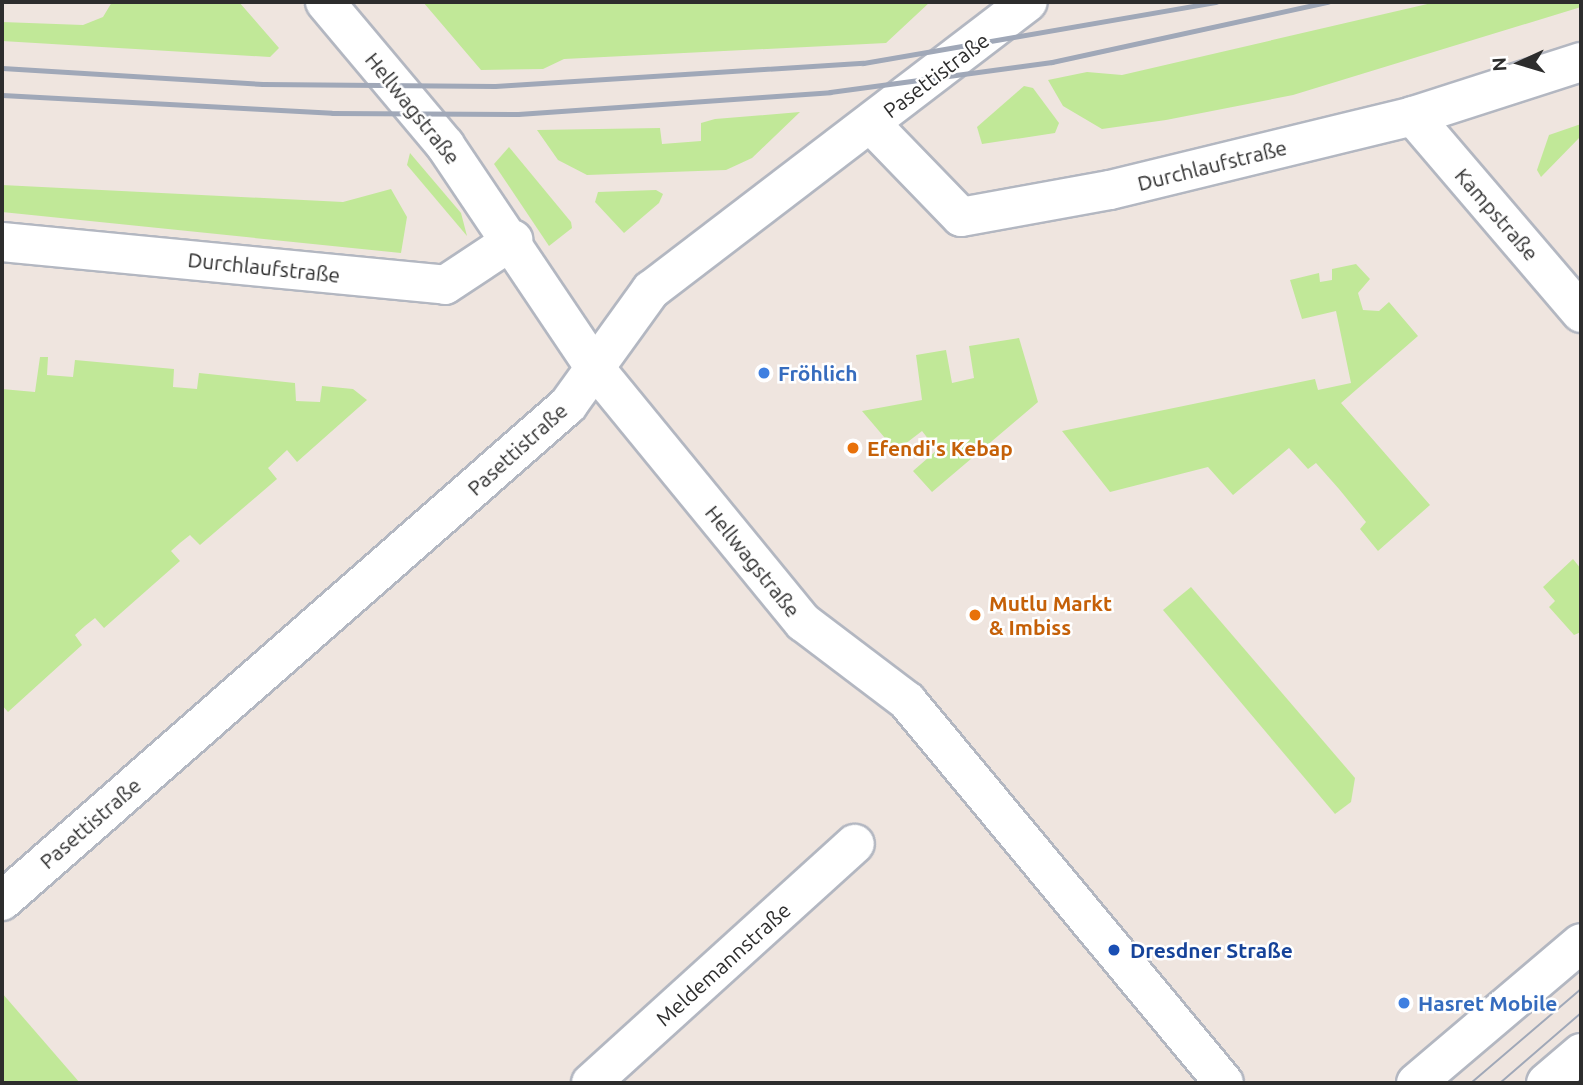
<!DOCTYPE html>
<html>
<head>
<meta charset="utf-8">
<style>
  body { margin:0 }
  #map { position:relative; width:1583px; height:1085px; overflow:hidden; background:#efe5df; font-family:Ubuntu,sans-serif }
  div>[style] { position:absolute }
  .green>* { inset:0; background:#c1e898 }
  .roads { filter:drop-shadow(2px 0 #b3b7c1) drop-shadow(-2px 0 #b3b7c1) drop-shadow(0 2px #b3b7c1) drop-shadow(0 -2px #b3b7c1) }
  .minor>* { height:38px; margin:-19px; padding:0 19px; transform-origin:19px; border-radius:19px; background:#fff }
  .secondary>* { height:38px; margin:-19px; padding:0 19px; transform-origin:19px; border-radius:19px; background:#fff }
  .tram>* { height:2px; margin:-1px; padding:0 1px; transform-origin:1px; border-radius:1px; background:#a0a8b8 }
  .rail>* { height:5px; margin:-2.5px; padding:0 2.5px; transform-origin:2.5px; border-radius:2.5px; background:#a0a8b8 }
  .dots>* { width:19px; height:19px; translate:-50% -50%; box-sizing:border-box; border:4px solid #fff; border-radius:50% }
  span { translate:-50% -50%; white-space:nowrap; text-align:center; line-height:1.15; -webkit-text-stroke:5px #fff; paint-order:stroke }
  .street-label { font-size:21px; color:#2d2d2d }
  .shop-label { font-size:21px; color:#366cbe; font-weight:700 }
  .left { translate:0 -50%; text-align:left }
  .food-label { font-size:21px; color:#c56008; font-weight:700 }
  .transit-label { font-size:21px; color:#164399; font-weight:700 }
  .frame { position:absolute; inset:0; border:4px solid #2d2d2d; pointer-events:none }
  .north { position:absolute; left:1485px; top:28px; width:70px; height:70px; -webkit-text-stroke:5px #fff; paint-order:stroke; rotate:266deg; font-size:19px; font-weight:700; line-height:28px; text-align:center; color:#2d2d2d }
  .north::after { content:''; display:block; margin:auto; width:24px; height:32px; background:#2d2d2d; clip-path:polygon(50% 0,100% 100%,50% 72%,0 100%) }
</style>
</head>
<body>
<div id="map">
  <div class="green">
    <i style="clip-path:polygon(112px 2px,239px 2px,279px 48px,270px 57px,2px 41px,2px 22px,83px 25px,103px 17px)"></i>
    <i style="clip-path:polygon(423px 2px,930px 2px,886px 43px,564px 59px,543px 69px,481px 70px)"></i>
    <i style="clip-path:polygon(1436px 2px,1581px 2px,1581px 7px,1293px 95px,1166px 120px,1102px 129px,1063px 106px,1048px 80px,1087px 72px,1122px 75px)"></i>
    <i style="clip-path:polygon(1024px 86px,1033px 88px,1059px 123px,1055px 133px,982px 144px,977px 127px)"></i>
    <i style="clip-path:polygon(800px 112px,752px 158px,726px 170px,587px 175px,558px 160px,537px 130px,660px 128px,662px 144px,701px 141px,701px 123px,715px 119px)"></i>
    <i style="clip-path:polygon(1581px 124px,1581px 136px,1541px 177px,1537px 170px,1549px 135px)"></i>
    <i style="clip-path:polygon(509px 147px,571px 222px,572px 228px,549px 246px,494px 164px)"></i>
    <i style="clip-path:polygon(410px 153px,461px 213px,467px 236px,407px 165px)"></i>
    <i style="clip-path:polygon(2px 185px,343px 202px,391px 189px,407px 217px,401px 253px,2px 212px)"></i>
    <i style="clip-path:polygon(656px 190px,663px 194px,659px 203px,624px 233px,595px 202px,598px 192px)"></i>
    <i style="clip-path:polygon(1356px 264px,1370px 279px,1358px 293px,1363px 310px,1379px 311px,1389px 302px,1418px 336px,1341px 403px,1430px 505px,1378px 551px,1360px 529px,1366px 522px,1339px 489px,1316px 463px,1308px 469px,1289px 448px,1233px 495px,1208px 467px,1110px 492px,1062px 431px,1315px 379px,1318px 390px,1351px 383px,1336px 311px,1302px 319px,1290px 280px,1319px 273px,1320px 282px,1332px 280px,1332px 269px)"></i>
    <i style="clip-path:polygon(1019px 338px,1038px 402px,932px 492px,913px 471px,937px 450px,922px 431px,896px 451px,862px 411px,922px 400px,916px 355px,946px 350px,952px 383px,974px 378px,969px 346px)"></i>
    <i style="clip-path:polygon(40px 357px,48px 357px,47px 375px,73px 377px,75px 360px,174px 369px,173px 387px,197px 389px,199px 373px,295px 383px,296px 401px,320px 402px,322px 386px,353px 389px,367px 400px,297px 462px,287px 450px,268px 468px,277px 479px,200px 545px,190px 535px,180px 543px,171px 551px,180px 561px,104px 628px,95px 618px,85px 626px,75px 635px,82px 645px,8px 712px,2px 705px,2px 389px,35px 392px)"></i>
    <i style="clip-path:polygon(1573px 559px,1581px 569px,1581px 632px,1574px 635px,1549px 607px,1555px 601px,1543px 587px)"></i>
    <i style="clip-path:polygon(1191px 587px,1355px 778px,1351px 802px,1335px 814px,1163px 610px)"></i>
    <i style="clip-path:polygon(2px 993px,80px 1083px,2px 1083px)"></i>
  </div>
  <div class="roads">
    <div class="minor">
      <i style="left:325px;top:2px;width:187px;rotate:50deg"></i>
      <i style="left:445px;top:145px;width:267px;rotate:56.1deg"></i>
      <i style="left:594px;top:367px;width:330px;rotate:50.7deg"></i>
      <i style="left:803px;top:622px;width:131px;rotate:37.2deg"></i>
      <i style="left:907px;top:701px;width:496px;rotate:50.3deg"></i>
      <i style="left:1413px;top:116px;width:259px;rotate:49.5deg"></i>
      <i style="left:872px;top:125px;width:128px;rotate:45.9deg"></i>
      <i style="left:961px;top:217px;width:151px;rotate:-10.3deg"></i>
      <i style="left:1110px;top:190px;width:312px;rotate:-13.7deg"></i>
      <i style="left:1413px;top:116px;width:176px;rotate:-17.8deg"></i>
      <i style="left:2px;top:242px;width:445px;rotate:5.5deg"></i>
      <i style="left:445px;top:285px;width:82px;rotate:-33.5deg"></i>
      <i style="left:2px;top:901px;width:753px;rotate:-41.23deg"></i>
      <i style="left:568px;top:405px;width:142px;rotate:-54.2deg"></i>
      <i style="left:651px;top:290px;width:474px;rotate:-37.4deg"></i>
      <i style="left:591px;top:1083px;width:356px;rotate:-42.2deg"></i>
    </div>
    <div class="secondary">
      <i style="left:1416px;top:1083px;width:216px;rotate:-40.3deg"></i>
      <i style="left:1546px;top:1083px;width:46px;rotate:-40.6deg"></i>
    </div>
  </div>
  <div class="tram">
    <i style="left:1471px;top:1083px;width:145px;rotate:-40.5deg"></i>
    <i style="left:1500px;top:1083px;width:107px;rotate:-40.8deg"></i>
  </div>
  <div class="rail">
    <i style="left:2px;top:68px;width:261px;rotate:3.5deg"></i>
    <i style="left:263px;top:84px;width:232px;rotate:0.5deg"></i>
    <i style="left:495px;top:86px;width:369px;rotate:-3.6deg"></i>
    <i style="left:863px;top:63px;width:358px;rotate:-9.8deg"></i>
    <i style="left:2px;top:95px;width:330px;rotate:3.1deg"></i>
    <i style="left:332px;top:113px;width:186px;rotate:0.3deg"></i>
    <i style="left:518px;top:114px;width:313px;rotate:-4deg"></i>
    <i style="left:830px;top:92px;width:224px;rotate:-7.7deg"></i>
    <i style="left:1052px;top:62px;width:282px;rotate:-12.3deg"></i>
  </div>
  <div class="dots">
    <i style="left:764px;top:373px;background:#3f7fe0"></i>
    <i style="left:853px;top:448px;background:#e8710a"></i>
    <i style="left:975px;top:615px;background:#e8710a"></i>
    <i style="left:1114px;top:950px;background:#1a4fb4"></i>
    <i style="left:1404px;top:1003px;background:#3f7fe0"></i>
  </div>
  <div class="street-label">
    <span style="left:936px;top:75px;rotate:-37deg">Pasettistraße</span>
    <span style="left:413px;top:108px;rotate:51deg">Hellwagstraße</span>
    <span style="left:1212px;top:165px;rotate:-14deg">Durchlaufstraße</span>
    <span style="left:1497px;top:214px;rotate:49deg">Kampstraße</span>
    <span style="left:264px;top:267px;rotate:6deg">Durchlaufstraße</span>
    <span style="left:517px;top:449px;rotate:-42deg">Pasettistraße</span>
    <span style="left:753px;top:561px;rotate:51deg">Hellwagstraße</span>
    <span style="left:90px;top:823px;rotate:-41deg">Pasettistraße</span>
    <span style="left:723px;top:964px;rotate:-42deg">Meldemannstraße</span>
  </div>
  <div class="shop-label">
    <span class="left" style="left:778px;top:373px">Fröhlich</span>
    <span class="left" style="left:1418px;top:1003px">Hasret Mobile</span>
  </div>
  <div class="food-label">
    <span class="left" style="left:867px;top:448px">Efendi's Kebap</span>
    <span class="left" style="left:989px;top:615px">Mutlu Markt<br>&amp; Imbiss</span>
  </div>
  <div class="transit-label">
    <span class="left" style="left:1130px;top:950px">Dresdner Straße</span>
  </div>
  <div class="frame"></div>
  <div class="north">N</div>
</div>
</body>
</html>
